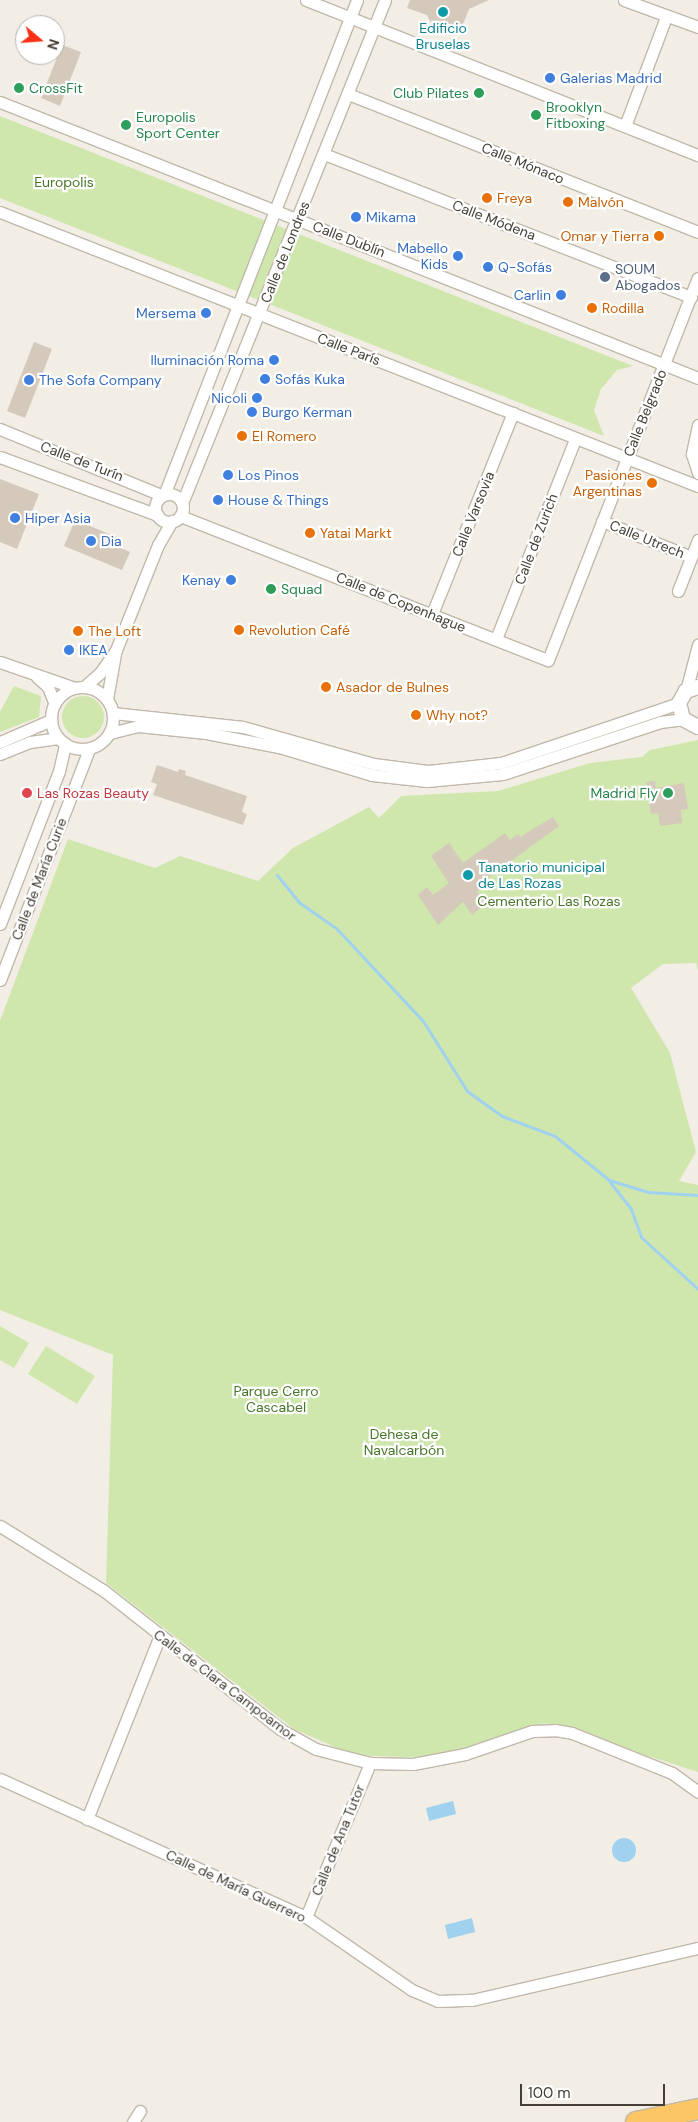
<!DOCTYPE html>
<html>
<head>
<meta charset="utf-8">
<style>
  body { margin:0 }
  #map { position:relative; width:698px; height:2122px; overflow:hidden; background:#f2eee5; font-family:"DM Sans",sans-serif }
  div>[style] { position:absolute }
  .green>* { inset:0; background:#cfe7ad }
  .round { border-radius:50% }
  .water>* { inset:0; background:#a0d2f0 }
  .stream>* { height:3px; margin:-1.5px; padding:0 1.5px; transform-origin:1.5px; border-radius:1.5px; background:#a0d2f0 }
  .building>* { inset:0; background:#d4c9ba }
  .roads { filter:drop-shadow(1px 0 #c1b8aa) drop-shadow(-1px 0 #c1b8aa) drop-shadow(0 1px #c1b8aa) drop-shadow(0 -1px #c1b8aa) }
  .minor>* { height:11px; margin:-5.5px; padding:0 5.5px; transform-origin:5.5px; border-radius:5.5px; background:#fff }
  .minor>.ring { margin:-5.5px; padding:0; box-sizing:content-box; background:none; border:11px solid #fff; border-radius:50% }
  .tertiary>* { height:14px; margin:-7px; padding:0 7px; transform-origin:7px; border-radius:7px; background:#fff }
  .motorway>* { height:20px; margin:-10px; padding:0 10px; transform-origin:10px; border-radius:10px; background:#fdc665 }
  .dots>* { width:14px; height:14px; translate:-50% -50%; box-sizing:border-box; border:2px solid #fff; border-radius:50% }
  span { translate:-50% -50%; white-space:nowrap; text-align:center; line-height:1.15; -webkit-text-stroke:4.5px #fff; paint-order:stroke }
  .culture-label { font-size:14px; color:#0d838f }
  .left { translate:0 -50%; text-align:left }
  .shop-label { font-size:14px; color:#366cbe }
  .right { translate:-100% -50%; text-align:right }
  .leisure-label { font-size:14px; color:#27864d }
  .street-label { font-size:14px; color:#443e34 }
  .park-label { font-size:14px; color:#487628 }
  .food-label { font-size:14px; color:#c56008 }
  .service-label { font-size:14px; color:#4e5e75 }
  .health-label { font-size:14px; color:#be3a42 }
  .north { position:absolute; left:15px; top:15px; width:50px; height:50px; box-sizing:border-box; background:#fff; border:1px solid #b4b2ae; border-radius:50%; rotate:108deg; font-size:14px; font-weight:700; line-height:20px; text-align:center; color:#443e34 }
  .north::after { content:''; display:block; margin:auto; width:18px; height:22px; background:#f93015; clip-path:polygon(50% 0,100% 100%,50% 72%,0 100%) }
  .scale { position:absolute; left:520px; top:2084px; width:145px; height:22px; box-sizing:border-box; border:2px solid #443e34; border-top:0; padding-left:6px; font-size:15px; line-height:18px; white-space:nowrap; color:#443e34; -webkit-text-stroke:4px #fff; paint-order:stroke }
</style>
</head>
<body>
<div id="map">
  <div class="green">
    <i style="clip-path:polygon(0 116px,633px 366px,617px 370px,601px 389px,594px 410px,604px 436px,0 198px)"></i>
    <i style="clip-path:polygon(14px 686px,41px 696px,39px 717px,0 732px,0 712px)"></i>
    <i class="round" style="left:62px;top:696px;width:42px;height:42px"></i>
    <i style="clip-path:polygon(698px 740px,698px 972px,696px 963px,663px 964px,631px 988px,670px 1053px,696px 1152px,679px 1181px,698px 1185px,698px 1772px,545px 1723px,432px 1758px,353px 1755px,294px 1729px,106px 1583px,113px 1355px,0 1310px,0 1021px,68px 839px,155px 868px,180px 856px,258px 881px,293px 848px,369px 807px,379px 818px,401px 796px,498px 791px,590px 763px,642px 757px,650px 750px)"></i>
    <i style="clip-path:polygon(0 1326px,29px 1343px,14px 1368px,0 1360px)"></i>
    <i style="clip-path:polygon(46px 1346px,95px 1376px,77px 1404px,28px 1374px)"></i>
  </div>
  <div class="water">
    <i style="clip-path:polygon(453px 1801px,456px 1814px,429px 1821px,426px 1808px)"></i>
    <i class="round" style="left:612px;top:1838px;width:24px;height:24px"></i>
    <i style="clip-path:polygon(472px 1918px,475px 1932px,448px 1939px,445px 1925px)"></i>
  </div>
  <div class="stream">
    <i style="left:277px;top:875px;width:36px;rotate:51deg"></i>
    <i style="left:300px;top:903px;width:44px;rotate:34.8deg"></i>
    <i style="left:336px;top:928px;width:127px;rotate:46.9deg"></i>
    <i style="left:423px;top:1021px;width:83px;rotate:57.8deg"></i>
    <i style="left:467px;top:1091px;width:43px;rotate:35.5deg"></i>
    <i style="left:502px;top:1116px;width:57px;rotate:20.7deg"></i>
    <i style="left:555px;top:1136px;width:70px;rotate:39.2deg"></i>
    <i style="left:609px;top:1180px;width:41px;rotate:17.1deg"></i>
    <i style="left:648px;top:1192px;width:50px;rotate:3.4deg"></i>
    <i style="left:610px;top:1182px;width:34px;rotate:52deg"></i>
    <i style="left:631px;top:1209px;width:30px;rotate:70deg"></i>
    <i style="left:641px;top:1237px;width:77px;rotate:42.4deg"></i>
  </div>
  <div class="building">
    <i style="clip-path:polygon(410px 0,489px 0,469px 9px,461px 29px,441px 21px,432px 25px,427px 15px,407px 8px)"></i>
    <i style="clip-path:polygon(62px 45px,81px 52px,60px 106px,41px 98px)"></i>
    <i style="clip-path:polygon(34px 342px,52px 349px,25px 418px,7px 411px)"></i>
    <i style="clip-path:polygon(0 479px,39px 494px,17px 549px,0 542px)"></i>
    <i style="clip-path:polygon(75px 520px,117px 537px,114px 545px,130px 552px,122px 570px,64px 546px)"></i>
    <i style="clip-path:polygon(157px 765px,178px 772px,179px 769px,186px 771px,185px 775px,247px 796px,242px 812px,247px 814px,243px 825px,153px 795px,157px 784px,151px 782px)"></i>
    <i style="clip-path:polygon(655px 781px,656px 788px,684px 783px,688px 809px,681px 810px,682px 823px,660px 826px,658px 813px,651px 814px,646px 782px)"></i>
    <i style="clip-path:polygon(553px 817px,559px 826px,481px 883px,484px 887px,477px 891px,486px 904px,472px 915px,463px 902px,438px 925px,418px 895px,427px 887px,433px 895px,449px 883px,431px 856px,449px 843px,463px 863px,505px 833px,510px 840px,518px 834px,520px 837px)"></i>
  </div>
  <div class="roads">
    <div class="minor">
      <i style="left:306px;top:0;width:422px;rotate:21.6deg"></i>
      <i style="left:624px;top:0;width:79px;rotate:20deg"></i>
      <i style="left:348px;top:94px;width:376px;rotate:21.5deg"></i>
      <i style="left:0;top:102px;width:751px;rotate:21.57deg"></i>
      <i style="left:625px;top:126px;width:116px;rotate:-69.4deg"></i>
      <i style="left:324px;top:154px;width:394px;rotate:21.3deg"></i>
      <i style="left:0;top:212px;width:750px;rotate:21.43deg"></i>
      <i style="left:698px;top:425px;width:30px;rotate:102deg"></i>
      <i style="left:692px;top:454px;width:20px;rotate:72deg"></i>
      <i style="left:0;top:429px;width:176px;rotate:22.3deg"></i>
      <i style="left:0;top:457px;width:168px;rotate:20.2deg"></i>
      <i class="ring" style="left:155px;top:494px;width:17px;height:17px"></i>
      <i style="left:164px;top:495px;width:531px;rotate:-68.7deg"></i>
      <i style="left:182px;top:503px;width:542px;rotate:-68.02deg"></i>
      <i style="left:180px;top:516px;width:395px;rotate:21.4deg"></i>
      <i style="left:548px;top:660px;width:410px;rotate:-68.6deg"></i>
      <i style="left:602px;top:521px;width:96px;rotate:22deg"></i>
      <i style="left:678px;top:591px;width:55px;rotate:-68.6deg"></i>
      <i style="left:432px;top:614px;width:217px;rotate:-68.1deg"></i>
      <i style="left:496px;top:639px;width:215px;rotate:-68.4deg"></i>
      <i style="left:0;top:662px;width:79px;rotate:19.1deg"></i>
      <i style="left:37px;top:677px;width:15px;rotate:42deg"></i>
      <i style="left:48px;top:687px;width:18px;rotate:68deg"></i>
      <i class="ring" style="left:51px;top:687px;width:51px;height:51px"></i>
      <i style="left:84px;top:687px;width:21px;rotate:-41deg"></i>
      <i style="left:100px;top:673px;width:28px;rotate:-55deg"></i>
      <i style="left:116px;top:650px;width:113px;rotate:-68.2deg"></i>
      <i style="left:158px;top:545px;width:28px;rotate:-60deg"></i>
      <i style="left:686px;top:691px;width:48px;rotate:-75.4deg"></i>
      <i style="left:107px;top:699px;width:46px;rotate:-79.9deg"></i>
      <i style="left:113px;top:713px;width:131px;rotate:6.1deg"></i>
      <i style="left:243px;top:727px;width:136px;rotate:15.8deg"></i>
      <i style="left:374px;top:764px;width:54px;rotate:7.4deg"></i>
      <i style="left:428px;top:771px;width:73px;rotate:-6.3deg"></i>
      <i style="left:501px;top:763px;width:188px;rotate:-18.6deg"></i>
      <i style="left:110px;top:733px;width:29px;rotate:-14deg"></i>
      <i style="left:138px;top:726px;width:68px;rotate:5.9deg"></i>
      <i style="left:206px;top:733px;width:74px;rotate:10.9deg"></i>
      <i style="left:279px;top:747px;width:97px;rotate:16.8deg"></i>
      <i style="left:372px;top:775px;width:55px;rotate:6.2deg"></i>
      <i style="left:427px;top:781px;width:76px;rotate:-5.3deg"></i>
      <i style="left:503px;top:774px;width:165px;rotate:-18.3deg"></i>
      <i style="left:660px;top:722px;width:23px;rotate:-7deg"></i>
      <i style="left:0;top:742px;width:56px;rotate:-23.3deg"></i>
      <i style="left:0;top:754px;width:32px;rotate:-22deg"></i>
      <i style="left:30px;top:742px;width:28px;rotate:-8deg"></i>
      <i style="left:0;top:924px;width:164px;rotate:-68.9deg"></i>
      <i style="left:59px;top:771px;width:28px;rotate:-77deg"></i>
      <i style="left:0;top:980px;width:248px;rotate:-68.9deg"></i>
      <i style="left:0;top:1526px;width:121px;rotate:31.9deg"></i>
      <i style="left:103px;top:1590px;width:225px;rotate:38.1deg"></i>
      <i style="left:280px;top:1729px;width:41px;rotate:29.1deg"></i>
      <i style="left:316px;top:1749px;width:56px;rotate:14.5deg"></i>
      <i style="left:370px;top:1763px;width:43px;rotate:1.3deg"></i>
      <i style="left:413px;top:1764px;width:53px;rotate:-10.9deg"></i>
      <i style="left:465px;top:1754px;width:71px;rotate:-18.9deg"></i>
      <i style="left:532px;top:1731px;width:23px;rotate:-2deg"></i>
      <i style="left:555px;top:1730px;width:17px;rotate:10deg"></i>
      <i style="left:572px;top:1733px;width:108px;rotate:21.8deg"></i>
      <i style="left:672px;top:1773px;width:32px;rotate:36deg"></i>
      <i style="left:0;top:1779px;width:336px;rotate:24.3deg"></i>
      <i style="left:306px;top:1917px;width:129px;rotate:34.6deg"></i>
      <i style="left:412px;top:1990px;width:28px;rotate:23deg"></i>
      <i style="left:438px;top:2001px;width:34px;rotate:-2deg"></i>
      <i style="left:472px;top:2000px;width:232px;rotate:-13deg"></i>
      <i style="left:87px;top:1819px;width:197px;rotate:-68.3deg"></i>
      <i style="left:306px;top:1917px;width:167px;rotate:-67.4deg"></i>
      <i style="left:133px;top:2122px;width:13px;rotate:-58deg"></i>
    </div>
    <div class="tertiary">
      <i style="left:698px;top:687px;width:13px;rotate:162deg"></i>
      <i style="left:686px;top:691px;width:14px;rotate:120deg"></i>
      <i style="left:679px;top:703px;width:16px;rotate:76deg"></i>
      <i style="left:683px;top:719px;width:17px;rotate:28deg"></i>
    </div>
    <div class="motorway">
      <i style="left:636px;top:2122px;width:63px;rotate:-11.8deg"></i>
    </div>
  </div>
  <div class="dots">
    <i style="left:443px;top:12px;background:#0f9aa8"></i>
    <i style="left:550px;top:78px;background:#3f7fe0"></i>
    <i style="left:19px;top:88px;background:#2e9e5b"></i>
    <i style="left:479px;top:93px;background:#2e9e5b"></i>
    <i style="left:536px;top:115px;background:#2e9e5b"></i>
    <i style="left:126px;top:125px;background:#2e9e5b"></i>
    <i style="left:487px;top:198px;background:#e8710a"></i>
    <i style="left:568px;top:202px;background:#e8710a"></i>
    <i style="left:356px;top:217px;background:#3f7fe0"></i>
    <i style="left:659px;top:236px;background:#e8710a"></i>
    <i style="left:458px;top:256px;background:#3f7fe0"></i>
    <i style="left:488px;top:267px;background:#3f7fe0"></i>
    <i style="left:605px;top:277px;background:#5c6f8a"></i>
    <i style="left:561px;top:295px;background:#3f7fe0"></i>
    <i style="left:592px;top:308px;background:#e8710a"></i>
    <i style="left:206px;top:313px;background:#3f7fe0"></i>
    <i style="left:274px;top:360px;background:#3f7fe0"></i>
    <i style="left:265px;top:379px;background:#3f7fe0"></i>
    <i style="left:29px;top:380px;background:#3f7fe0"></i>
    <i style="left:257px;top:398px;background:#3f7fe0"></i>
    <i style="left:252px;top:412px;background:#3f7fe0"></i>
    <i style="left:242px;top:436px;background:#e8710a"></i>
    <i style="left:228px;top:475px;background:#3f7fe0"></i>
    <i style="left:652px;top:483px;background:#e8710a"></i>
    <i style="left:218px;top:500px;background:#3f7fe0"></i>
    <i style="left:15px;top:518px;background:#3f7fe0"></i>
    <i style="left:310px;top:533px;background:#e8710a"></i>
    <i style="left:91px;top:541px;background:#3f7fe0"></i>
    <i style="left:231px;top:580px;background:#3f7fe0"></i>
    <i style="left:271px;top:589px;background:#2e9e5b"></i>
    <i style="left:239px;top:630px;background:#e8710a"></i>
    <i style="left:78px;top:631px;background:#e8710a"></i>
    <i style="left:69px;top:650px;background:#3f7fe0"></i>
    <i style="left:326px;top:687px;background:#e8710a"></i>
    <i style="left:416px;top:715px;background:#e8710a"></i>
    <i style="left:27px;top:793px;background:#e0444e"></i>
    <i style="left:668px;top:793px;background:#2e9e5b"></i>
    <i style="left:468px;top:875px;background:#0f9aa8"></i>
  </div>
  <div class="culture-label">
    <span style="left:443px;top:36px">Edificio<br>Bruselas</span>
    <span class="left" style="left:478px;top:875px">Tanatorio municipal<br>de Las Rozas</span>
  </div>
  <div class="shop-label">
    <span class="left" style="left:560px;top:78px">Galerias Madrid</span>
    <span class="left" style="left:366px;top:217px">Mikama</span>
    <span class="right" style="left:448px;top:256px">Mabello<br>Kids</span>
    <span class="left" style="left:498px;top:267px">Q-Sofás</span>
    <span class="right" style="left:551px;top:295px">Carlin</span>
    <span class="right" style="left:196px;top:313px">Mersema</span>
    <span class="right" style="left:264px;top:360px">Iluminación Roma</span>
    <span class="left" style="left:275px;top:379px">Sofás Kuka</span>
    <span class="left" style="left:39px;top:380px">The Sofa Company</span>
    <span class="right" style="left:247px;top:398px">Nicoli</span>
    <span class="left" style="left:262px;top:412px">Burgo Kerman</span>
    <span class="left" style="left:238px;top:475px">Los Pinos</span>
    <span class="left" style="left:228px;top:500px">House &amp; Things</span>
    <span class="left" style="left:25px;top:518px">Hiper Asia</span>
    <span class="left" style="left:101px;top:541px">Dia</span>
    <span class="right" style="left:221px;top:580px">Kenay</span>
    <span class="left" style="left:79px;top:650px">IKEA</span>
  </div>
  <div class="leisure-label">
    <span class="left" style="left:29px;top:88px">CrossFit</span>
    <span class="right" style="left:469px;top:93px">Club Pilates</span>
    <span class="left" style="left:546px;top:115px">Brooklyn<br>Fitboxing</span>
    <span class="left" style="left:136px;top:125px">Europolis<br>Sport Center</span>
    <span class="left" style="left:281px;top:589px">Squad</span>
    <span class="right" style="left:658px;top:793px">Madrid Fly</span>
  </div>
  <div class="street-label">
    <span style="left:523px;top:163px;rotate:22deg">Calle Mónaco</span>
    <span style="left:494px;top:220px;rotate:21deg">Calle Módena</span>
    <span style="left:349px;top:239px;rotate:21deg">Calle Dublín</span>
    <span style="left:285px;top:252px;rotate:-68deg">Calle de Londres</span>
    <span style="left:349px;top:349px;rotate:21deg">Calle París</span>
    <span style="left:645px;top:413px;rotate:-68deg">Calle Belgrado</span>
    <span style="left:82px;top:461px;rotate:21deg">Calle de Turín</span>
    <span style="left:473px;top:514px;rotate:-68deg">Calle Varsovia</span>
    <span style="left:536px;top:539px;rotate:-69deg">Calle de Zurich</span>
    <span style="left:647px;top:539px;rotate:22deg">Calle Utrech</span>
    <span style="left:401px;top:602px;rotate:22deg">Calle de Copenhague</span>
    <span style="left:39px;top:879px;rotate:-69deg">Calle de María Curie</span>
    <span style="left:225px;top:1685px;rotate:37deg">Calle de Clara Campoamor</span>
    <span style="left:338px;top:1840px;rotate:-68deg">Calle de Ana Tutor</span>
    <span style="left:236px;top:1886px;rotate:25deg">Calle de María Guerrero</span>
  </div>
  <div class="park-label">
    <span style="left:64px;top:182px">Europolis</span>
    <span style="left:549px;top:901px">Cementerio Las Rozas</span>
    <span style="left:276px;top:1399px">Parque Cerro<br>Cascabel</span>
    <span style="left:404px;top:1442px">Dehesa de<br>Navalcarbón</span>
  </div>
  <div class="food-label">
    <span class="left" style="left:497px;top:198px">Freya</span>
    <span class="left" style="left:578px;top:202px">Malvón</span>
    <span class="right" style="left:649px;top:236px">Omar y Tierra</span>
    <span class="left" style="left:602px;top:308px">Rodilla</span>
    <span class="left" style="left:252px;top:436px">El Romero</span>
    <span class="right" style="left:642px;top:483px">Pasiones<br>Argentinas</span>
    <span class="left" style="left:320px;top:533px">Yatai Markt</span>
    <span class="left" style="left:249px;top:630px">Revolution Café</span>
    <span class="left" style="left:88px;top:631px">The Loft</span>
    <span class="left" style="left:336px;top:687px">Asador de Bulnes</span>
    <span class="left" style="left:426px;top:715px">Why not?</span>
  </div>
  <div class="service-label">
    <span class="left" style="left:615px;top:277px">SOUM<br>Abogados</span>
  </div>
  <div class="health-label">
    <span class="left" style="left:37px;top:793px">Las Rozas Beauty</span>
  </div>
  <div class="north">N</div>
  <div class="scale">100 m</div>
</div>
</body>
</html>
